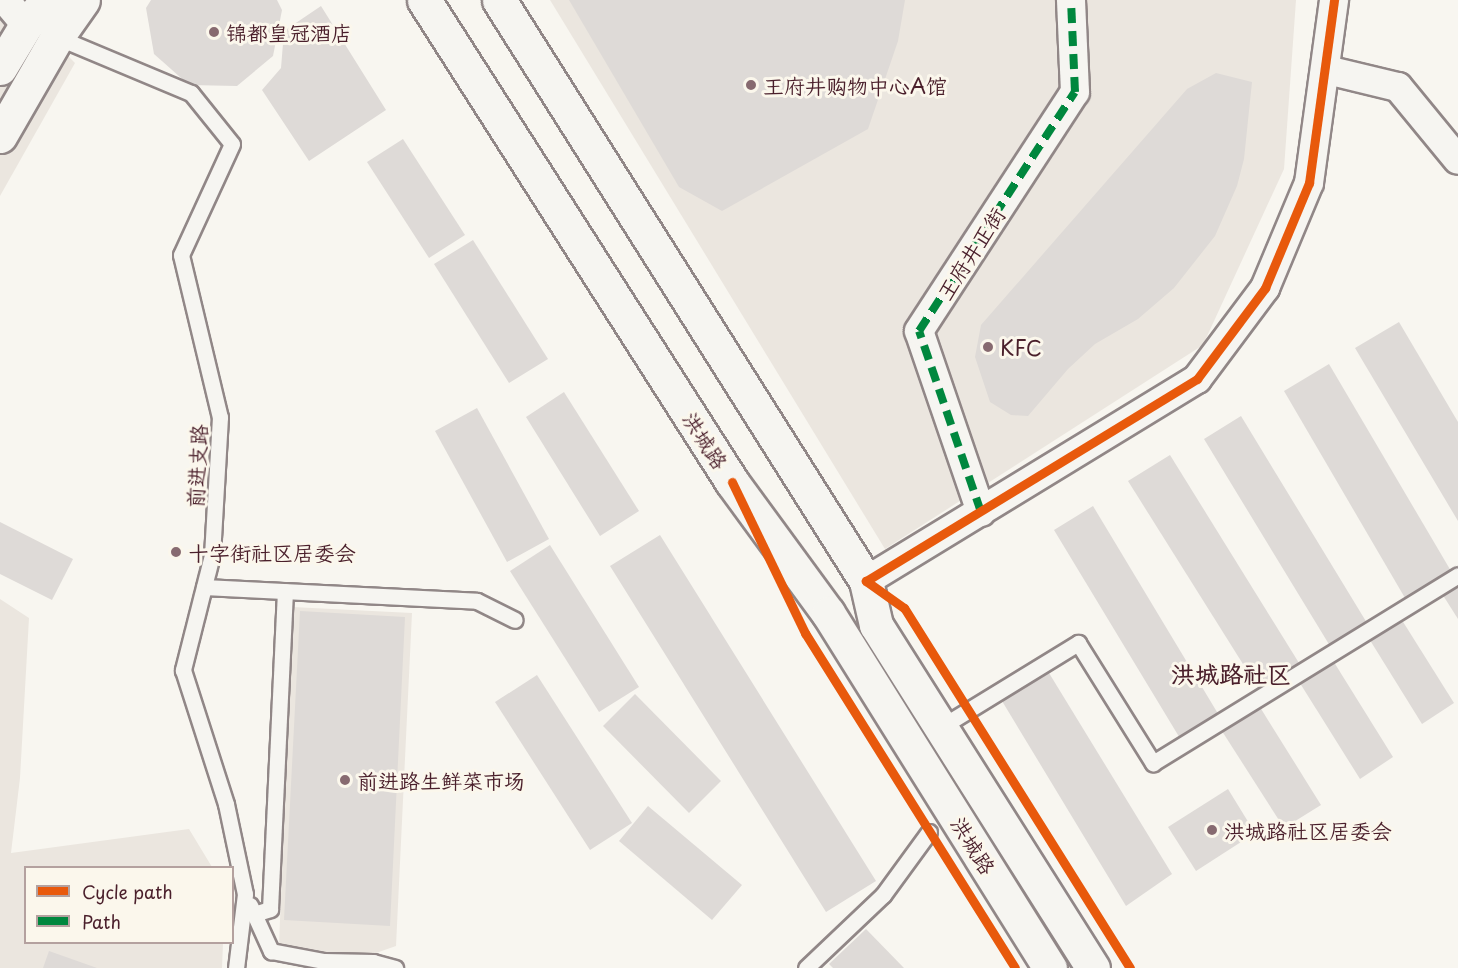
<!DOCTYPE html>
<html>
<head>
<meta charset="utf-8">
<style>
  body { margin:0 }
  #map { position:relative; width:1458px; height:968px; overflow:hidden; background:#f8f6f0; font-family:"Playpen Sans","LXGW WenKai TC",sans-serif }
  div>[style] { position:absolute }
  .built>* { inset:0; background:#ebe6df }
  .building>* { inset:0; background:#dedad7 }
  .roads { filter:drop-shadow(2px 0 #918787) drop-shadow(-2px 0 #918787) drop-shadow(0 2px #918787) drop-shadow(0 -2px #918787) }
  .lane>* { height:15px; margin:-7.5px; padding:0 7.5px; transform-origin:7.5px; border-radius:7.5px; background:#f6f5f1 }
  .street>* { height:28px; margin:-14px; padding:0 14px; transform-origin:14px; border-radius:14px; background:#f6f5f1 }
  .primary>* { height:33px; margin:-16.5px; padding:0 16.5px; transform-origin:16.5px; border-radius:16.5px; background:#f6f5f1 }
  .quiet>* { height:8px; margin-top:-4px; transform-origin:0; background:repeating-linear-gradient(90deg,#00873e 0 15px,transparent 0 23px) }
  .cycleway>* { height:9px; margin:-4.5px; padding:0 4.5px; transform-origin:4.5px; border-radius:4.5px; background:#e8590c }
  .dots>* { width:16px; height:16px; translate:-50% -50%; box-sizing:border-box; border:3px solid #fbf7ec; border-radius:50% }
  span { translate:-50% -50%; white-space:nowrap; text-align:center; line-height:1.15; -webkit-text-stroke:6px #fbf7ec; paint-order:stroke }
  .poi-label { font-size:21px; color:#4a1f2b }
  .left { translate:0 -50%; text-align:left }
  .street-label { font-size:21px; color:#4a1f2b }
  .quarter-label { font-size:24px; color:#4a1f2b; font-weight:700 }
  .legend { position:absolute; left:24px; top:866px; width:210px; height:78px; box-sizing:border-box; background:#fbf7ec; border:2px solid #b4a19f; margin:0; padding:8px 10px; list-style:none; font-size:18px; color:#4a1f2b }
  .legend li { display:flex; align-items:center; gap:12px; height:30px }
  .legend b { width:30px; border:2px solid #b4a19f }
</style>
</head>
<body>
<div id="map">
  <div class="built">
    <i style="clip-path:polygon(0 0,13px 0,75px 63px,0 196px)"></i>
    <i style="clip-path:polygon(550px 0,1296px 0,1284px 169px,1203px 345px,885px 549px)"></i>
    <i style="clip-path:polygon(0 599px,29px 618px,20px 778px,11px 853px,189px 829px,212px 867px,26px 868px,26px 942px,223px 943px,222px 968px,0 968px)"></i>
    <i style="clip-path:polygon(292px 607px,412px 613px,396px 946px,373px 954px,345px 956px,279px 946px)"></i>
  </div>
  <div class="building">
    <i style="clip-path:polygon(151px 0,277px 0,282px 10px,273px 56px,237px 86px,189px 85px,154px 54px,146px 8px)"></i>
    <i style="clip-path:polygon(569px 0,905px 0,898px 41px,868px 129px,722px 211px,679px 187px)"></i>
    <i style="clip-path:polygon(321px 6px,386px 110px,309px 161px,262px 90px,281px 68px,284px 31px)"></i>
    <i style="clip-path:polygon(1216px 73px,1252px 82px,1244px 159px,1237px 186px,1215px 236px,1174px 288px,1138px 319px,1095px 344px,1068px 369px,1028px 416px,1011px 415px,990px 402px,975px 357px,981px 325px,1187px 89px)"></i>
    <i style="clip-path:polygon(403px 139px,465px 235px,429px 258px,367px 162px)"></i>
    <i style="clip-path:polygon(473px 240px,548px 359px,509px 383px,434px 264px)"></i>
    <i style="clip-path:polygon(1399px 322px,1458px 422px,1458px 521px,1355px 348px)"></i>
    <i style="clip-path:polygon(1329px 364px,1451px 571px,1405px 598px,1284px 391px)"></i>
    <i style="clip-path:polygon(564px 392px,639px 511px,600px 536px,526px 417px)"></i>
    <i style="clip-path:polygon(477px 408px,549px 539px,507px 562px,435px 431px)"></i>
    <i style="clip-path:polygon(1241px 416px,1367px 623px,1330px 646px,1204px 439px)"></i>
    <i style="clip-path:polygon(1170px 455px,1299px 663px,1258px 688px,1128px 481px)"></i>
    <i style="clip-path:polygon(1093px 506px,1220px 717px,1181px 740px,1054px 530px)"></i>
    <i style="clip-path:polygon(0 522px,73px 559px,52px 600px,0 574px)"></i>
    <i style="clip-path:polygon(660px 535px,876px 881px,826px 912px,610px 566px)"></i>
    <i style="clip-path:polygon(550px 545px,639px 687px,599px 712px,510px 571px)"></i>
    <i style="clip-path:polygon(1458px 578px,1458px 619px,1439px 589px)"></i>
    <i style="clip-path:polygon(300px 611px,405px 617px,390px 926px,284px 920px)"></i>
    <i style="clip-path:polygon(1400px 617px,1454px 703px,1422px 724px,1368px 637px)"></i>
    <i style="clip-path:polygon(1332px 659px,1393px 757px,1360px 779px,1298px 680px)"></i>
    <i style="clip-path:polygon(1049px 673px,1172px 874px,1126px 906px,1002px 701px)"></i>
    <i style="clip-path:polygon(537px 675px,632px 823px,590px 850px,495px 702px)"></i>
    <i style="clip-path:polygon(635px 694px,721px 781px,689px 813px,603px 726px)"></i>
    <i style="clip-path:polygon(1258px 704px,1321px 805px,1284px 828px,1220px 728px)"></i>
    <i style="clip-path:polygon(1228px 789px,1255px 833px,1196px 871px,1168px 827px)"></i>
    <i style="clip-path:polygon(648px 806px,742px 885px,712px 920px,619px 841px)"></i>
    <i style="clip-path:polygon(866px 929px,904px 968px,833px 968px,829px 964px)"></i>
    <i style="clip-path:polygon(49px 951px,97px 968px,43px 968px)"></i>
  </div>
  <div class="roads">
    <div class="lane">
      <i style="left:57px;top:37px;width:145px;rotate:22.7deg"></i>
      <i style="left:191px;top:93px;width:65px;rotate:51.2deg"></i>
      <i style="left:232px;top:144px;width:122px;rotate:114.7deg"></i>
      <i style="left:181px;top:255px;width:167px;rotate:76.5deg"></i>
      <i style="left:220px;top:417px;width:138px;rotate:93.3deg"></i>
      <i style="left:212px;top:555px;width:119px;rotate:104.2deg"></i>
      <i style="left:183px;top:670px;width:141px;rotate:72.2deg"></i>
      <i style="left:226px;top:804px;width:92px;rotate:78.1deg"></i>
      <i style="left:245px;top:894px;width:75px;rotate:96.9deg"></i>
      <i style="left:204px;top:587px;width:273px;rotate:2.9deg"></i>
      <i style="left:477px;top:601px;width:42px;rotate:26.6deg"></i>
      <i style="left:941px;top:727px;width:161px;rotate:-31.5deg"></i>
      <i style="left:1078px;top:643px;width:142px;rotate:58deg"></i>
      <i style="left:1153px;top:763px;width:358px;rotate:-31.6deg"></i>
      <i style="left:250px;top:905px;width:51px;rotate:65.5deg"></i>
      <i style="left:271px;top:951px;width:54px;rotate:10.7deg"></i>
      <i style="left:324px;top:961px;width:49px;rotate:1.2deg"></i>
      <i style="left:373px;top:962px;width:23px;rotate:15deg"></i>
      <i style="left:254px;top:914px;width:17px;rotate:-17deg"></i>
      <i style="left:270px;top:909px;width:318px;rotate:-87.3deg"></i>
      <i style="left:806px;top:968px;width:106px;rotate:-43.5deg"></i>
      <i style="left:883px;top:895px;width:78px;rotate:-53.9deg"></i>
    </div>
    <div class="street">
      <i style="left:5px;top:0;width:33px;rotate:50deg"></i>
      <i style="left:1327px;top:70px;width:73px;rotate:13.5deg"></i>
      <i style="left:1398px;top:87px;width:94px;rotate:50.6deg"></i>
      <i style="left:981px;top:512px;width:191px;rotate:-108.9deg"></i>
      <i style="left:919px;top:331px;width:285px;rotate:-56.9deg"></i>
      <i style="left:1075px;top:92px;width:92px;rotate:-92.5deg"></i>
      <i style="left:866px;top:581px;width:388px;rotate:-31.4deg"></i>
      <i style="left:1197px;top:379px;width:114px;rotate:-53.2deg"></i>
      <i style="left:1265px;top:288px;width:114px;rotate:-67.3deg"></i>
      <i style="left:1309px;top:183px;width:185px;rotate:-82.2deg"></i>
    </div>
    <div class="primary">
      <i style="left:424px;top:0;width:572px;rotate:57.42deg"></i>
      <i style="left:732px;top:482px;width:162px;rotate:53.8deg"></i>
      <i style="left:828px;top:613px;width:419px;rotate:58deg"></i>
      <i style="left:499px;top:0;width:687px;rotate:57.72deg"></i>
      <i style="left:866px;top:581px;width:45px;rotate:77.2deg"></i>
      <i style="left:876px;top:625px;width:406px;rotate:57.7deg"></i>
      <i style="left:0;top:68px;width:50px;rotate:-58.8deg"></i>
      <i style="left:26px;top:25px;width:33px;rotate:-50deg"></i>
      <i style="left:0;top:136px;width:114px;rotate:-60.1deg"></i>
      <i style="left:57px;top:37px;width:45px;rotate:-54.9deg"></i>
    </div>
  </div>
  <div class="quiet">
    <i style="left:981px;top:512px;width:191px;rotate:-108.9deg"></i>
    <i style="left:919px;top:331px;width:285px;rotate:-56.9deg"></i>
    <i style="left:1075px;top:92px;width:92px;rotate:-92.5deg"></i>
  </div>
  <div class="cycleway">
    <i style="left:732px;top:482px;width:168px;rotate:64.2deg"></i>
    <i style="left:805px;top:633px;width:395px;rotate:57.9deg"></i>
    <i style="left:1130px;top:968px;width:425px;rotate:-122.1deg"></i>
    <i style="left:904px;top:608px;width:47px;rotate:-144.6deg"></i>
    <i style="left:866px;top:581px;width:388px;rotate:-31.4deg"></i>
    <i style="left:1197px;top:379px;width:114px;rotate:-53.2deg"></i>
    <i style="left:1265px;top:288px;width:114px;rotate:-67.3deg"></i>
    <i style="left:1309px;top:183px;width:185px;rotate:-82.2deg"></i>
  </div>
  <div class="dots">
    <i style="left:214px;top:32px;background:#876a70"></i>
    <i style="left:751px;top:85px;background:#876a70"></i>
    <i style="left:988px;top:347px;background:#876a70"></i>
    <i style="left:176px;top:552px;background:#876a70"></i>
    <i style="left:345px;top:780px;background:#876a70"></i>
    <i style="left:1212px;top:830px;background:#876a70"></i>
  </div>
  <div class="poi-label">
    <span class="left" style="left:226px;top:32px">锦都皇冠酒店</span>
    <span class="left" style="left:763px;top:85px">王府井购物中心A馆</span>
    <span class="left" style="left:1000px;top:347px">KFC</span>
    <span class="left" style="left:188px;top:552px">十字街社区居委会</span>
    <span class="left" style="left:357px;top:780px">前进路生鲜菜市场</span>
    <span class="left" style="left:1224px;top:830px">洪城路社区居委会</span>
  </div>
  <div class="street-label">
    <span style="left:970px;top:253px;rotate:-57deg">王府井正街</span>
    <span style="left:706px;top:440px;rotate:57deg">洪城路</span>
    <span style="left:196px;top:466px;rotate:-87deg">前进支路</span>
    <span style="left:974px;top:845px;rotate:58deg">洪城路</span>
  </div>
  <div class="quarter-label">
    <span style="left:1231px;top:674px">洪城路社区</span>
  </div>
  <ul class="legend">
  <li><b style="height:8px;background:#e8590c"></b>Cycle path</li>
  <li><b style="height:8px;background:#00873e"></b>Path</li>
  </ul>
</div>
</body>
</html>
